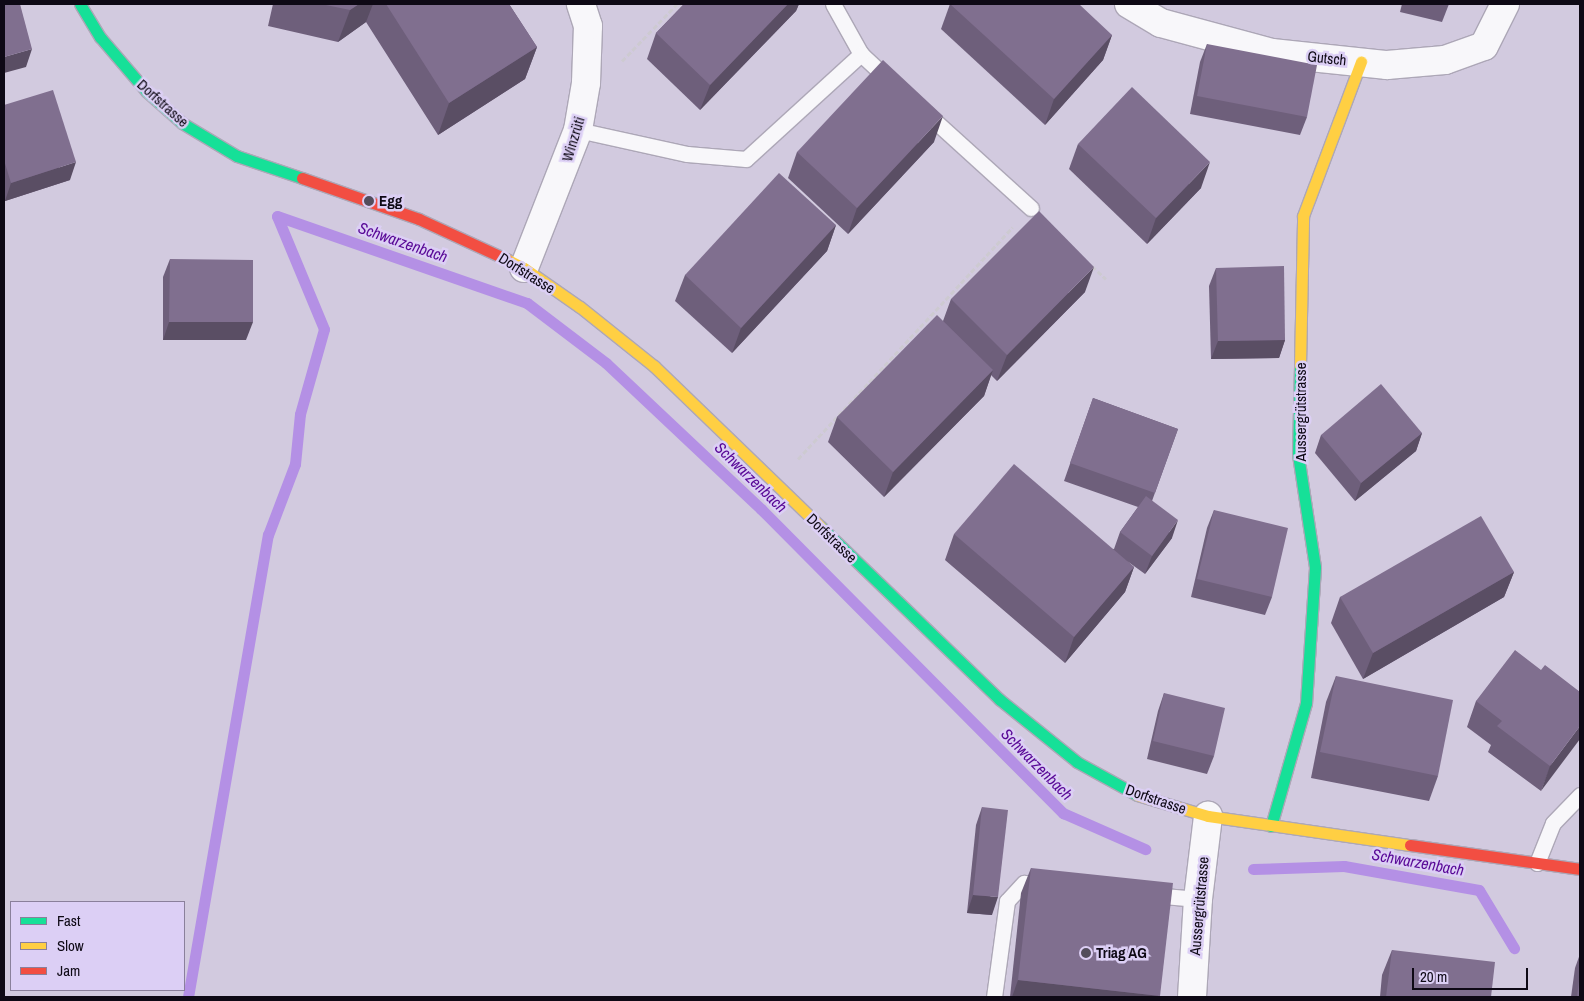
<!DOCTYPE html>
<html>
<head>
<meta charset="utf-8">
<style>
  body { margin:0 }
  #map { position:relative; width:1584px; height:1001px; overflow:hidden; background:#d2cadf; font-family:"Archivo Narrow",sans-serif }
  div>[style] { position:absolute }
  .stream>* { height:11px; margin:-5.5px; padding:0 5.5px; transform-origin:5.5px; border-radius:5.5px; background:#b490e5 }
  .path>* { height:3px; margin-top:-1.5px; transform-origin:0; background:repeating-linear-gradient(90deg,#cdcad1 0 5px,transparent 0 7.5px) }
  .roads { filter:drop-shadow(1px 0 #ada7b7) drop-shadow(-1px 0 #ada7b7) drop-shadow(0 1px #ada7b7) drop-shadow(0 -1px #ada7b7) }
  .lane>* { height:15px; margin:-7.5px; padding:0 7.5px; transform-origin:7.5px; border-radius:7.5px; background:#f8f7fa }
  .street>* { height:28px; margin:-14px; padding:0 14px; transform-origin:14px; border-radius:14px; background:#f8f7fa }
  .fast>* { height:11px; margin:-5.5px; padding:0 5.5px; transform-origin:5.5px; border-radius:5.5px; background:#16e098 }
  .slow>* { height:11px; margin:-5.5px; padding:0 5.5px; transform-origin:5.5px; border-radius:5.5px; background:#ffcf43 }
  .jam>* { height:11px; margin:-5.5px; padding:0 5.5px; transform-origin:5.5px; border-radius:5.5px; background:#f24e42 }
  .wall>* { inset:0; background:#6e5f7b }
  .shaded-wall>* { inset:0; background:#5a4e64 }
  .building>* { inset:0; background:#806f8f }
  .dots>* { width:14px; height:14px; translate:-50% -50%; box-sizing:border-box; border:2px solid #dccff5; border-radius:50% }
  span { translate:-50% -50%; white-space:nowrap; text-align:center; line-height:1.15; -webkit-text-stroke:5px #dccff5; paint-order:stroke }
  .street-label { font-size:15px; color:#0e0915 }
  .poi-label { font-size:15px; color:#0e0915; font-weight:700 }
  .left { translate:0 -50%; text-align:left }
  .water-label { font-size:16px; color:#580896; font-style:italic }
  .frame { position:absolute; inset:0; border:5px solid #0e0915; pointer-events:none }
  .legend { position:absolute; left:10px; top:901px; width:175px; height:90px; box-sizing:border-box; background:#dccff5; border:1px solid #8a809b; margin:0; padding:6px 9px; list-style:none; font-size:15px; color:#0e0915 }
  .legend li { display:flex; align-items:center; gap:10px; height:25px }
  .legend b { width:25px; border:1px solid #8a809b }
  .scale { position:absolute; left:1412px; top:968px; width:116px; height:22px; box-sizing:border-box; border:2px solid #0e0915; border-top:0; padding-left:6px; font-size:15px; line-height:18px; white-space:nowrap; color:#0e0915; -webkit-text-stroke:4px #dccff5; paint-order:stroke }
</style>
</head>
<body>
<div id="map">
  <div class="stream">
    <i style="left:277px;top:216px;width:265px;rotate:19.2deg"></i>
    <i style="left:527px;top:303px;width:99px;rotate:37.2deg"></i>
    <i style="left:606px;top:363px;width:213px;rotate:43.3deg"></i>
    <i style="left:761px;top:509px;width:429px;rotate:45.2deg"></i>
    <i style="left:1063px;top:813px;width:90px;rotate:23.7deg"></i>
    <i style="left:1253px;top:869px;width:91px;rotate:-1.9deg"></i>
    <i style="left:1344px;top:866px;width:137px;rotate:10.1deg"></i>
    <i style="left:1479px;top:890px;width:68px;rotate:58.9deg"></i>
    <i style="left:188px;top:997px;width:469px;rotate:-80.2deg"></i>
    <i style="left:268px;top:535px;width:76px;rotate:-69.2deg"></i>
    <i style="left:295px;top:464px;width:50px;rotate:-84.3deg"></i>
    <i style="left:300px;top:414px;width:88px;rotate:-74.2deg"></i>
    <i style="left:324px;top:329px;width:122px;rotate:-112.6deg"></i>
  </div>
  <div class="path">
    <i style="left:622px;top:61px;width:79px;rotate:-46deg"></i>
    <i style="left:1092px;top:266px;width:19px;rotate:43deg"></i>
    <i style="left:798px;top:459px;width:316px;rotate:-47.2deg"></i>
  </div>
  <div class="roads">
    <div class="lane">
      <i style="left:833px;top:4px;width:57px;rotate:60.8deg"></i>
      <i style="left:861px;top:54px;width:41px;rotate:43deg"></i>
      <i style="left:925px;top:112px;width:143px;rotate:42.2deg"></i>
      <i style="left:578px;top:130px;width:112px;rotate:12.4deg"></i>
      <i style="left:687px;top:154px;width:59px;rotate:4.8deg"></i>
      <i style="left:746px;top:159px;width:156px;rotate:-42.4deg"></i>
      <i style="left:1537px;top:863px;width:43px;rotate:-68.2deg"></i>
      <i style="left:1553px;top:823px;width:39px;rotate:-46deg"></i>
      <i style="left:1152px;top:895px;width:46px;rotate:5deg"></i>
      <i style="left:994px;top:997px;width:97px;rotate:-82.3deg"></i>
      <i style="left:1007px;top:901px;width:25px;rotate:-47deg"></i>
      <i style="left:1024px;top:883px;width:21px;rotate:3deg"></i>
    </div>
    <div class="street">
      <i style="left:1129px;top:4px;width:37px;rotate:31deg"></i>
      <i style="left:1161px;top:23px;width:115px;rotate:15.1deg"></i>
      <i style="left:1272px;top:53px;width:116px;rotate:6deg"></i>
      <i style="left:1387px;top:65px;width:58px;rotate:-4.9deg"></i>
      <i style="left:1445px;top:60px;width:41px;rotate:-19.7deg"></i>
      <i style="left:1484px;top:46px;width:47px;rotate:-63.4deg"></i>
      <i style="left:524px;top:268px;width:148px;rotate:-68.6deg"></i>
      <i style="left:578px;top:130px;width:48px;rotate:-80.3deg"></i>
      <i style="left:586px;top:83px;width:57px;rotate:-88deg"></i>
      <i style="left:588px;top:26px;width:23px;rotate:-108deg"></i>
      <i style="left:1192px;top:997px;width:98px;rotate:-86.5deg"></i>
      <i style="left:1198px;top:899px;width:84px;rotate:-83.1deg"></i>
    </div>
    <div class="fast">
      <i style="left:80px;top:4px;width:39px;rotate:59deg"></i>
      <i style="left:100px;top:37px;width:72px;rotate:49.5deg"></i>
      <i style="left:147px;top:92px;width:47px;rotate:41.5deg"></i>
      <i style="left:182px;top:123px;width:64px;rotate:31deg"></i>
      <i style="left:237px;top:156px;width:69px;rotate:18.7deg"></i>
      <i style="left:821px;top:527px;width:248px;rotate:44deg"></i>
      <i style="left:999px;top:699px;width:100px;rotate:38.9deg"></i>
      <i style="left:1077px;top:762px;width:68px;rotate:28.8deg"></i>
      <i style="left:1271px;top:826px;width:128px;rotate:-74.1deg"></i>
      <i style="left:1306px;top:703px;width:136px;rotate:-86.2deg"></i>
      <i style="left:1315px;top:567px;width:113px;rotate:-98.6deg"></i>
      <i style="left:1298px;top:455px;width:90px;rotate:-88.7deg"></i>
    </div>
    <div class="slow">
      <i style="left:506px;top:259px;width:20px;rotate:27deg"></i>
      <i style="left:524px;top:268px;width:68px;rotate:34.9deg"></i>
      <i style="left:580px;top:307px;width:95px;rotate:38.6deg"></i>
      <i style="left:654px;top:366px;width:232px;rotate:44deg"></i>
      <i style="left:1300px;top:365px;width:149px;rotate:-88.8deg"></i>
      <i style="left:1303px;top:216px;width:165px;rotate:-69.4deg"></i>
      <i style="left:1137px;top:795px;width:74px;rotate:16.5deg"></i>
      <i style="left:1208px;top:816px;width:204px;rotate:8.2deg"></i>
    </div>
    <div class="jam">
      <i style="left:302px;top:178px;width:124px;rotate:19.3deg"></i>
      <i style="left:419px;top:219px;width:96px;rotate:24.7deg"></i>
      <i style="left:1410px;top:845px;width:172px;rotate:8deg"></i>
    </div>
  </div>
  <div class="wall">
    <i style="clip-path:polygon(273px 4px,509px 4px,537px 47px,525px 79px,438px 135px,366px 22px,338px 42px,268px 26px)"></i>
    <i style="clip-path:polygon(684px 4px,799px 4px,796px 11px,700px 110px,647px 59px,656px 33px)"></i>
    <i style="clip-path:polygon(950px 4px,1112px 35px,1103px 60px,1045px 125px,941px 29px)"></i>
    <i style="clip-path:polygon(1402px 4px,1449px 4px,1442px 22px,1400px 12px)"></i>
    <i style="clip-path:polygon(1207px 44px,1307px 117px,1300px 135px,1190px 114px,1200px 62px)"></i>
    <i style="clip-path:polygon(4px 105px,70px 180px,5px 201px,4px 198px)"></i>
    <i style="clip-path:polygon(934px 142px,848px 234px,788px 178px,797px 152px)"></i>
    <i style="clip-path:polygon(1078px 144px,1201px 188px,1147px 244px,1069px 169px)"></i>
    <i style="clip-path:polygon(836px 225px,827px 251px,732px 353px,675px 301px,685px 275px)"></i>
    <i style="clip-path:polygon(170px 259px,246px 340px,163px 340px,163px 277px)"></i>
    <i style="clip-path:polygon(1216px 268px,1285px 340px,1279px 358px,1211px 359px,1209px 286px)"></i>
    <i style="clip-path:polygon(1085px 292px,997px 381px,991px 375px,984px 396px,884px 497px,828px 442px,837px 417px,943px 321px,951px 299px)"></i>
    <i style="clip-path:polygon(1093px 398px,1178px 429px,1152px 501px,1172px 538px,1145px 574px,1127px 561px,1134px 567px,1125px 592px,1065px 663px,945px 560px,954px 534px,1114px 549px,1120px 532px,1138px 507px,1064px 481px)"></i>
    <i style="clip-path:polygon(1422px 433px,1416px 451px,1355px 501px,1315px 453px,1321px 435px)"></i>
    <i style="clip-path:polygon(1214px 510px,1272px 597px,1265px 615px,1191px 597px,1207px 528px)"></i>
    <i style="clip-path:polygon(1514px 572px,1504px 597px,1363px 679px,1331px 623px,1340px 597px)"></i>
    <i style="clip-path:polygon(1541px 670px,1580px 692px,1541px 791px,1488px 752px,1491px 745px,1467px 727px,1476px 701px)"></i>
    <i style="clip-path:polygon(1336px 676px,1438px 776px,1429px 801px,1311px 778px,1326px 702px)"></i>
    <i style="clip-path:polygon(1164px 693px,1214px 756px,1207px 774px,1147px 759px,1158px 711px)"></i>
    <i style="clip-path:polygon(982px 807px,992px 915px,967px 913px,976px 825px)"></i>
    <i style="clip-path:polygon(1031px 868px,1160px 997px,1010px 997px,1021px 893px)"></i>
    <i style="clip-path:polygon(1392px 950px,1491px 997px,1380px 997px,1382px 975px)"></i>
    <i style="clip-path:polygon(1580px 954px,1580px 997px,1571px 997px,1575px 968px)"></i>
  </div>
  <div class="shaded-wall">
    <i style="clip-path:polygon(359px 4px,373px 4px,366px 22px,338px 42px,350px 10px)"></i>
    <i style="clip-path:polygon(788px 4px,799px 4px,796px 11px,700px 110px,710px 85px)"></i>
    <i style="clip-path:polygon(1112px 35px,1103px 60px,1045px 125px,1054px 99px)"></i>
    <i style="clip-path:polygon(537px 47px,525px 79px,438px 135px,449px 103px)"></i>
    <i style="clip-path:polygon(32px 49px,26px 67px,4px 73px,4px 57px)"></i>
    <i style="clip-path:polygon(943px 116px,934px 142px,848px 234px,857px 208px)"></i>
    <i style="clip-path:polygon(76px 162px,70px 180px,5px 201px,11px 183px)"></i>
    <i style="clip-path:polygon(1210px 162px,1201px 188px,1147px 244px,1156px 218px)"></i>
    <i style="clip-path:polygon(836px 225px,827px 251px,732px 353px,741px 328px)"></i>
    <i style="clip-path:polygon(1094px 267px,1085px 292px,997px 381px,1007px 355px)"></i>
    <i style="clip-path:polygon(169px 322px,253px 322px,246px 340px,163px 340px)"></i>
    <i style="clip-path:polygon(1285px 340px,1279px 358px,1211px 359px,1218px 341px)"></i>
    <i style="clip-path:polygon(993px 370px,984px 396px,884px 497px,893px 472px)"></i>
    <i style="clip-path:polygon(1422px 433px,1416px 451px,1355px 501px,1361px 483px)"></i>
    <i style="clip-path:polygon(1178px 520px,1172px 538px,1145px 574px,1152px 556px)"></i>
    <i style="clip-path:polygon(1134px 567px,1125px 592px,1065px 663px,1074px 637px)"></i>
    <i style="clip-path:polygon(1514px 572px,1504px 597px,1363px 679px,1373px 653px)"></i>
    <i style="clip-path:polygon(1580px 726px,1580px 739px,1541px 791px,1550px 766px)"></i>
    <i style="clip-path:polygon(973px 895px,998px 897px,992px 915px,967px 913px)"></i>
    <i style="clip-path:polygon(1018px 980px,1160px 996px,1160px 997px,1012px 997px)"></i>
  </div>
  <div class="building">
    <i style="clip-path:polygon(4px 4px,20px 4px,32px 49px,4px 57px)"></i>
    <i style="clip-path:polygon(321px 4px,359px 4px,350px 10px)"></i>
    <i style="clip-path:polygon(386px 4px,509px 4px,537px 47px,449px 103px)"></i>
    <i style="clip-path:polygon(684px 4px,788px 4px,710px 85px,656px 33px)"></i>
    <i style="clip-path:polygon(950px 4px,1079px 4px,1112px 35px,1054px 99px)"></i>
    <i style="clip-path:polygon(1207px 44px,1317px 65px,1307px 117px,1197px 96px)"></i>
    <i style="clip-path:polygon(883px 60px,943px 116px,857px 208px,797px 152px)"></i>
    <i style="clip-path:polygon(1132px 87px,1210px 162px,1156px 218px,1078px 144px)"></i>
    <i style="clip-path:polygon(53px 90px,76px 162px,11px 183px,4px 160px,4px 105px)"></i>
    <i style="clip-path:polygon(779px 173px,836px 225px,741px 328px,685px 275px)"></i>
    <i style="clip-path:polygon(1039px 211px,1094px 267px,1007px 355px,951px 299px)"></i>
    <i style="clip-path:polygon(170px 259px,253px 260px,253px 322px,169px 322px)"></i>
    <i style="clip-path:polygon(1284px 266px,1285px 340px,1218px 341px,1216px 268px)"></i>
    <i style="clip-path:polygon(937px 315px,993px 370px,893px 472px,837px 417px)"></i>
    <i style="clip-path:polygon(1381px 384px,1422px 433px,1361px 483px,1321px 435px)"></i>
    <i style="clip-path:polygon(1093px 398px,1178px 429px,1155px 493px,1070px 463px)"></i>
    <i style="clip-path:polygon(1014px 464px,1134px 567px,1074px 637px,954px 534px)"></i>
    <i style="clip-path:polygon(1146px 496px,1178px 520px,1152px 556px,1120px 532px)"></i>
    <i style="clip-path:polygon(1214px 510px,1288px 528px,1272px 597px,1197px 579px)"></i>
    <i style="clip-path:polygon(1481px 516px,1514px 572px,1373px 653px,1340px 597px)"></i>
    <i style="clip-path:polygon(1515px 650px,1541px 670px,1545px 665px,1580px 692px,1580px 726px,1550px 766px,1497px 726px,1502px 721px,1476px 701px)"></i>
    <i style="clip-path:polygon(1336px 676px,1453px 700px,1438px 776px,1320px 752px)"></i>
    <i style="clip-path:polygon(1164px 693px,1225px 708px,1214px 756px,1153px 741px)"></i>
    <i style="clip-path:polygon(982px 807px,1008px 810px,998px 897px,973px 895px)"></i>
    <i style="clip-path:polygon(1031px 868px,1173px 883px,1160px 996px,1018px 980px)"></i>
    <i style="clip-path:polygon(1392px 950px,1495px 962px,1491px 997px,1386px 997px)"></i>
    <i style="clip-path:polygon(1580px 973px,1580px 997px,1577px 997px)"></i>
  </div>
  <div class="dots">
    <i style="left:369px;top:201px;background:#534d5c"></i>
    <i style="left:1086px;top:953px;background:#534d5c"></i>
  </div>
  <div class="street-label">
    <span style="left:1327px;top:58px;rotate:6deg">Gutsch</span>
    <span style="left:163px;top:103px;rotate:42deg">Dorfstrasse</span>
    <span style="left:573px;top:139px;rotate:-73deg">Winzrüti</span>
    <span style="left:527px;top:273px;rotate:32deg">Dorfstrasse</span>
    <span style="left:1301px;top:412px;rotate:-90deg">Aussergrütstrasse</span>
    <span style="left:832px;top:538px;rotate:44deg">Dorfstrasse</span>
    <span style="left:1156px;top:799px;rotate:19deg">Dorfstrasse</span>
    <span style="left:1199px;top:906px;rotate:-85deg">Aussergrütstrasse</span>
  </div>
  <div class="poi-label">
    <span class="left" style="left:379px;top:201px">Egg</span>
    <span class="left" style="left:1096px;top:953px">Triag AG</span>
  </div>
  <div class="water-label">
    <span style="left:403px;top:242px;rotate:19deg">Schwarzenbach</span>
    <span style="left:751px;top:477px;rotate:44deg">Schwarzenbach</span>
    <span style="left:1037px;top:764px;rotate:45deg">Schwarzenbach</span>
    <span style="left:1418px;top:862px;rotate:10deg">Schwarzenbach</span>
  </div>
  <div class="frame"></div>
  <ul class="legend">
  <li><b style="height:6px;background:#16e098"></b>Fast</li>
  <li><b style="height:6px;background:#ffcf43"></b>Slow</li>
  <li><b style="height:6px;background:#f24e42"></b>Jam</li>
  </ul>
  <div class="scale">20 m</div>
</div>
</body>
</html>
